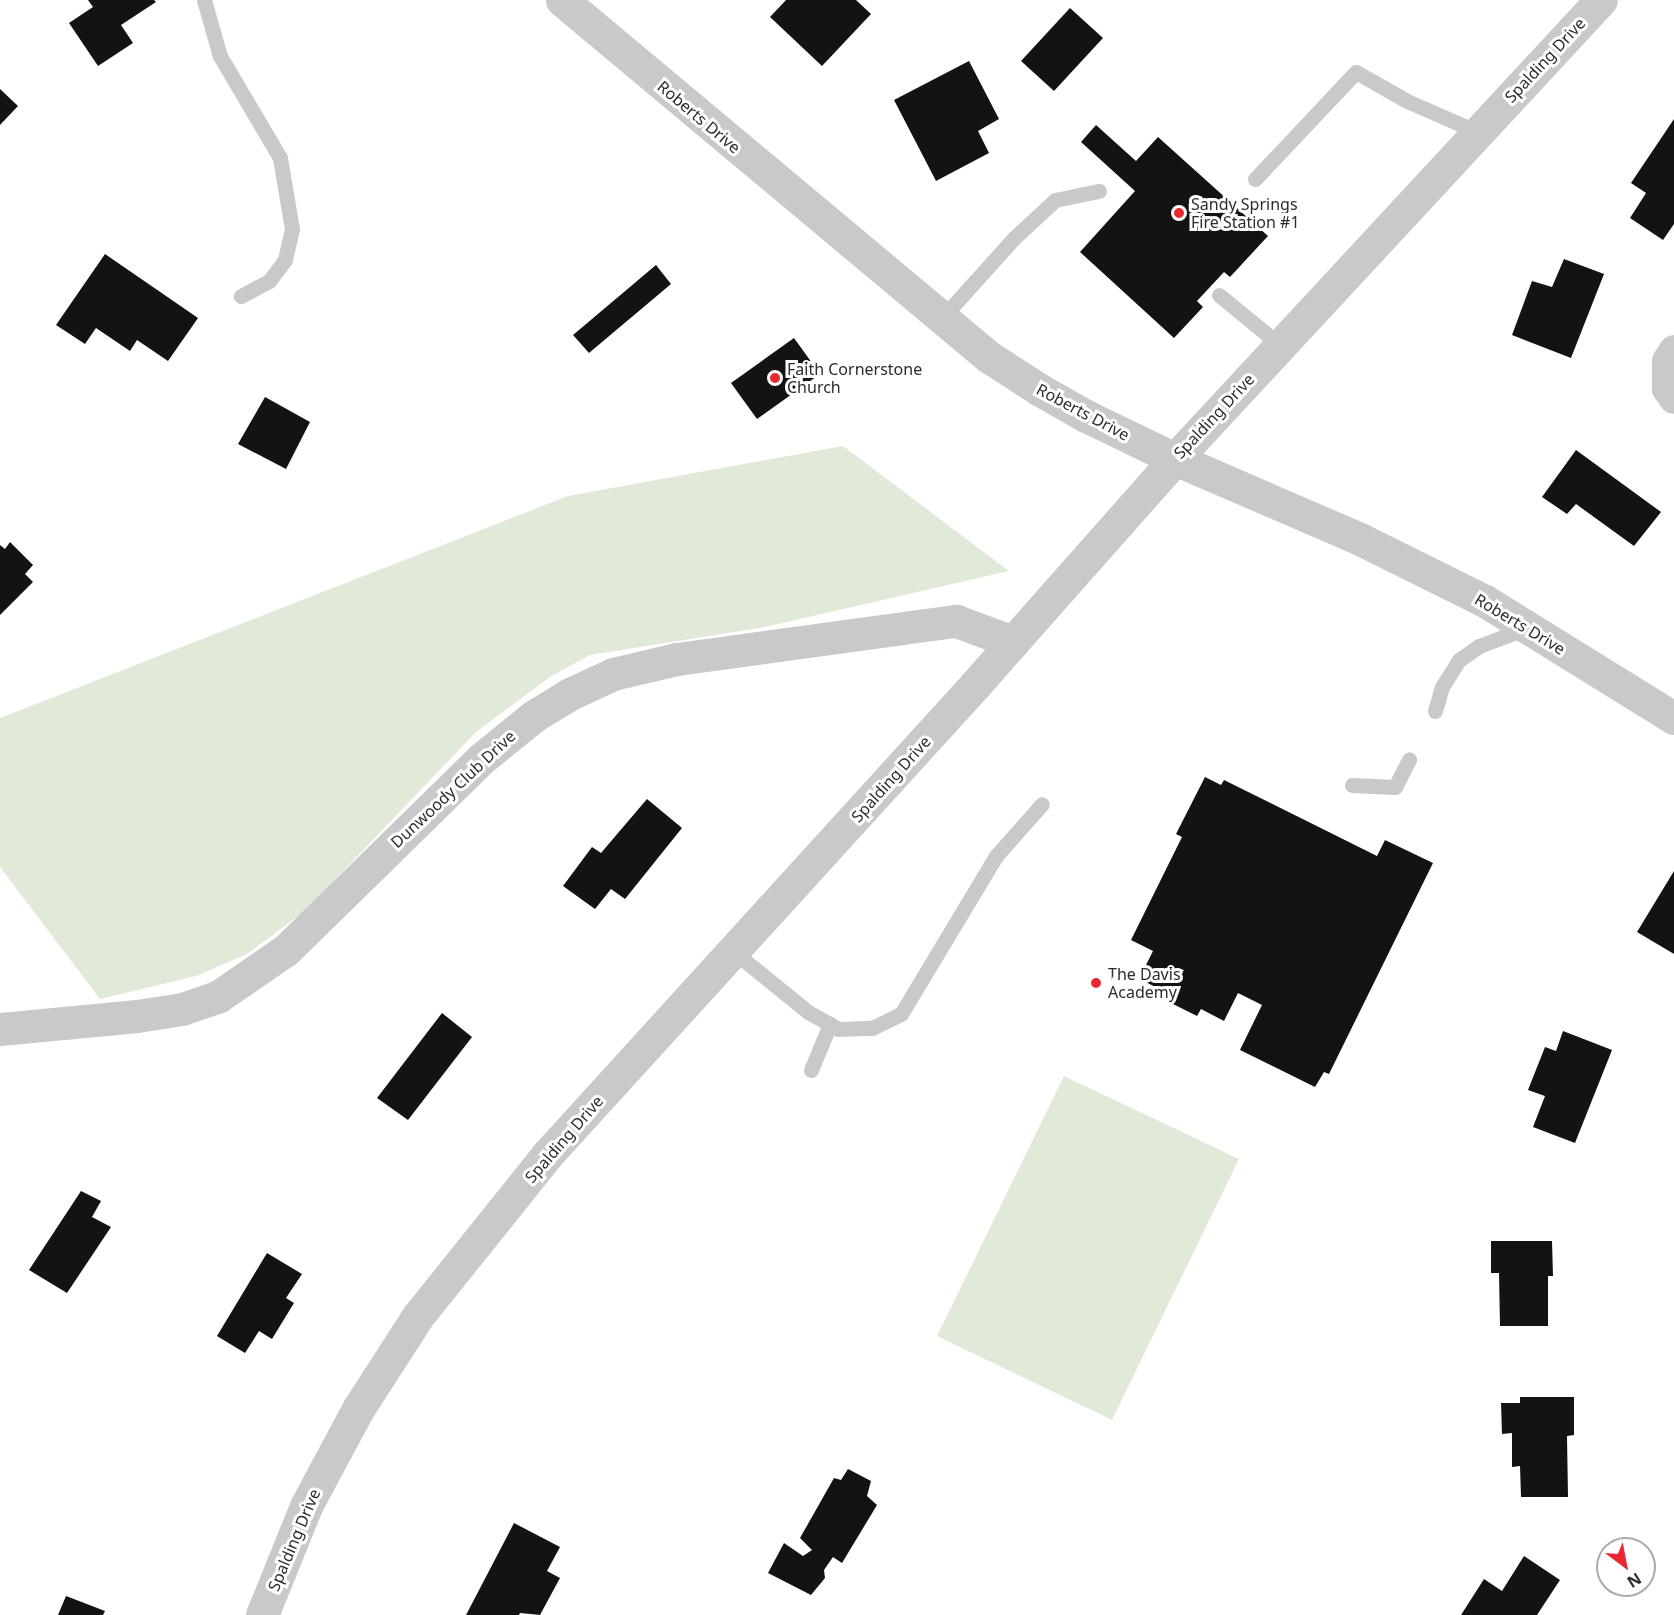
<!DOCTYPE html>
<html>
<head>
<meta charset="utf-8">
<style>
  body { margin:0 }
  #map { position:relative; width:1674px; height:1615px; overflow:hidden; background:#fff; font-family:"Noto Sans",sans-serif }
  div>[style] { position:absolute }
  .green>* { inset:0; background:#e1ead8 }
  .building>* { inset:0; background:#131313 }
  .service>* { height:15px; margin:-7.5px; padding:0 7.5px; transform-origin:7.5px; border-radius:7.5px; background:#c9c9c9 }
  .minor>* { height:30px; margin:-15px; padding:0 15px; transform-origin:15px; border-radius:15px; background:#c9c9c9 }
  .tertiary>* { height:33px; margin:-16.5px; padding:0 16.5px; transform-origin:16.5px; border-radius:16.5px; background:#c9c9c9 }
  .dots>* { width:16px; height:16px; translate:-50% -50%; box-sizing:border-box; border:3px solid #fff; border-radius:50% }
  span { translate:-50% -50%; white-space:nowrap; text-align:center; line-height:1.15; -webkit-text-stroke:6px #fff; paint-order:stroke }
  .street-label { font-size:16px; color:#2c2c2c }
  .poi-label { font-size:16px; color:#2c2c2c }
  .left { translate:0 -50%; text-align:left }
  .north { position:absolute; left:1596px; top:1537px; width:60px; height:60px; box-sizing:border-box; background:#fff; border:2px solid #ababab; border-radius:50%; rotate:148deg; font-size:16px; font-weight:700; line-height:24px; text-align:center; color:#2c2c2c }
  .north::after { content:''; display:block; margin:auto; width:21px; height:27px; background:#e82832; clip-path:polygon(50% 0,100% 100%,50% 72%,0 100%) }
</style>
</head>
<body>
<div id="map">
  <div class="green">
    <i style="clip-path:polygon(843px 446px,1009px 571px,765px 627px,590px 655px,550px 677px,476px 732px,305px 911px,247px 954px,196px 976px,100px 999px,0 867px,0 718px,568px 496px)"></i>
    <i style="clip-path:polygon(1064px 1076px,1239px 1159px,1112px 1420px,937px 1336px)"></i>
  </div>
  <div class="building">
    <i style="clip-path:polygon(88px 0,154px 0,156px 2px,121px 25px,133px 43px,98px 66px,69px 23px,93px 7px)"></i>
    <i style="clip-path:polygon(786px 0,856px 0,871px 14px,822px 66px,770px 17px)"></i>
    <i style="clip-path:polygon(1070px 8px,1103px 38px,1054px 91px,1021px 61px)"></i>
    <i style="clip-path:polygon(969px 61px,999px 119px,978px 131px,989px 153px,936px 181px,894px 100px)"></i>
    <i style="clip-path:polygon(0 89px,18px 106px,0 125px)"></i>
    <i style="clip-path:polygon(1674px 119px,1674px 224px,1663px 240px,1630px 218px,1646px 193px,1631px 183px)"></i>
    <i style="clip-path:polygon(1096px 125px,1136px 161px,1158px 137px,1268px 236px,1230px 277px,1224px 272px,1197px 301px,1203px 307px,1174px 338px,1080px 252px,1135px 191px,1081px 142px)"></i>
    <i style="clip-path:polygon(105px 254px,198px 318px,168px 361px,137px 340px,130px 351px,96px 328px,85px 344px,56px 325px)"></i>
    <i style="clip-path:polygon(1564px 259px,1604px 274px,1571px 358px,1512px 335px,1532px 281px,1552px 287px)"></i>
    <i style="clip-path:polygon(656px 265px,671px 284px,589px 353px,573px 335px)"></i>
    <i style="clip-path:polygon(794px 338px,820px 374px,757px 419px,731px 383px)"></i>
    <i style="clip-path:polygon(265px 397px,310px 422px,286px 469px,238px 444px)"></i>
    <i style="clip-path:polygon(1576px 450px,1661px 512px,1634px 546px,1576px 504px,1567px 514px,1542px 497px)"></i>
    <i style="clip-path:polygon(10px 542px,33px 565px,25px 574px,33px 582px,0 615px,0 545px,5px 549px)"></i>
    <i style="clip-path:polygon(1205px 777px,1221px 785px,1224px 780px,1377px 856px,1385px 840px,1433px 863px,1329px 1074px,1324px 1072px,1315px 1087px,1240px 1050px,1262px 1005px,1238px 993px,1224px 1021px,1201px 1009px,1197px 1016px,1159px 997px,1162px 990px,1139px 979px,1153px 951px,1131px 940px,1182px 837px,1176px 834px)"></i>
    <i style="clip-path:polygon(647px 799px,682px 828px,625px 899px,611px 889px,595px 909px,563px 886px,592px 847px,601px 853px)"></i>
    <i style="clip-path:polygon(1674px 871px,1674px 954px,1637px 932px)"></i>
    <i style="clip-path:polygon(442px 1013px,472px 1037px,408px 1120px,377px 1098px)"></i>
    <i style="clip-path:polygon(1563px 1031px,1612px 1050px,1575px 1143px,1533px 1127px,1545px 1096px,1528px 1090px,1545px 1047px,1556px 1051px)"></i>
    <i style="clip-path:polygon(81px 1191px,101px 1201px,92px 1217px,111px 1227px,67px 1293px,29px 1270px)"></i>
    <i style="clip-path:polygon(1491px 1241px,1552px 1241px,1553px 1276px,1548px 1276px,1548px 1326px,1500px 1326px,1499px 1273px,1491px 1273px)"></i>
    <i style="clip-path:polygon(267px 1253px,302px 1274px,286px 1298px,294px 1303px,272px 1339px,259px 1331px,245px 1353px,217px 1336px)"></i>
    <i style="clip-path:polygon(1520px 1397px,1574px 1397px,1574px 1435px,1567px 1436px,1568px 1497px,1521px 1497px,1520px 1466px,1512px 1467px,1512px 1433px,1502px 1434px,1501px 1403px,1520px 1403px)"></i>
    <i style="clip-path:polygon(848px 1469px,871px 1481px,867px 1496px,877px 1505px,842px 1563px,833px 1557px,824px 1570px,825px 1578px,811px 1595px,768px 1573px,784px 1543px,803px 1556px,812px 1550px,800px 1538px,834px 1478px,841px 1480px)"></i>
    <i style="clip-path:polygon(514px 1523px,560px 1547px,547px 1571px,560px 1578px,540px 1615px,520px 1613px,519px 1615px,466px 1615px)"></i>
    <i style="clip-path:polygon(1524px 1556px,1560px 1580px,1537px 1615px,1461px 1615px,1484px 1579px,1502px 1591px)"></i>
    <i style="clip-path:polygon(66px 1596px,105px 1611px,103px 1615px,58px 1615px)"></i>
  </div>
  <div class="service">
    <i style="left:204px;top:0;width:58px;rotate:74.1deg"></i>
    <i style="left:220px;top:56px;width:118px;rotate:59.5deg"></i>
    <i style="left:280px;top:158px;width:72px;rotate:80.4deg"></i>
    <i style="left:292px;top:229px;width:32px;rotate:103deg"></i>
    <i style="left:285px;top:260px;width:26px;rotate:127deg"></i>
    <i style="left:269px;top:281px;width:32px;rotate:152deg"></i>
    <i style="left:1255px;top:179px;width:147px;rotate:-46.7deg"></i>
    <i style="left:1356px;top:72px;width:59px;rotate:29.6deg"></i>
    <i style="left:1407px;top:101px;width:77px;rotate:23.6deg"></i>
    <i style="left:1219px;top:295px;width:79px;rotate:39.3deg"></i>
    <i style="left:942px;top:318px;width:108px;rotate:-48deg"></i>
    <i style="left:1014px;top:238px;width:56px;rotate:-42.8deg"></i>
    <i style="left:1055px;top:200px;width:45px;rotate:-11.6deg"></i>
    <i style="left:1435px;top:711px;width:25px;rotate:-74deg"></i>
    <i style="left:1442px;top:687px;width:32px;rotate:-58deg"></i>
    <i style="left:1459px;top:660px;width:24px;rotate:-35deg"></i>
    <i style="left:1479px;top:646px;width:51px;rotate:-20.6deg"></i>
    <i style="left:1352px;top:785px;width:43px;rotate:2.7deg"></i>
    <i style="left:1395px;top:787px;width:31px;rotate:-63deg"></i>
    <i style="left:734px;top:952px;width:95px;rotate:39deg"></i>
    <i style="left:808px;top:1012px;width:25px;rotate:29deg"></i>
    <i style="left:830px;top:1024px;width:9px;rotate:32deg"></i>
    <i style="left:838px;top:1029px;width:34px;rotate:-2deg"></i>
    <i style="left:872px;top:1028px;width:32px;rotate:-26deg"></i>
    <i style="left:901px;top:1014px;width:184px;rotate:-59deg"></i>
    <i style="left:996px;top:856px;width:69px;rotate:-48.5deg"></i>
    <i style="left:811px;top:1070px;width:50px;rotate:-67.6deg"></i>
  </div>
  <div class="minor">
    <i style="left:1674px;top:350px;width:13px;rotate:122deg"></i>
    <i style="left:1667px;top:361px;width:28px;rotate:90deg"></i>
    <i style="left:1667px;top:389px;width:12px;rotate:55deg"></i>
  </div>
  <div class="tertiary">
    <i style="left:562px;top:0;width:557px;rotate:39.9deg"></i>
    <i style="left:989px;top:357px;width:61px;rotate:32.9deg"></i>
    <i style="left:1040px;top:390px;width:53px;rotate:29.5deg"></i>
    <i style="left:1086px;top:416px;width:99px;rotate:25.8deg"></i>
    <i style="left:1175px;top:459px;width:202px;rotate:23.4deg"></i>
    <i style="left:1360px;top:539px;width:140px;rotate:26.4deg"></i>
    <i style="left:1485px;top:601px;width:222px;rotate:31.8deg"></i>
    <i style="left:0;top:1029px;width:138px;rotate:-5.4deg"></i>
    <i style="left:137px;top:1016px;width:46px;rotate:-8.8deg"></i>
    <i style="left:182px;top:1009px;width:39px;rotate:-19deg"></i>
    <i style="left:219px;top:996px;width:81px;rotate:-34.5deg"></i>
    <i style="left:286px;top:950px;width:273px;rotate:-44.4deg"></i>
    <i style="left:481px;top:759px;width:68px;rotate:-39.1deg"></i>
    <i style="left:534px;top:716px;width:42px;rotate:-31.4deg"></i>
    <i style="left:570px;top:694px;width:47px;rotate:-24.9deg"></i>
    <i style="left:613px;top:674px;width:66px;rotate:-13.2deg"></i>
    <i style="left:677px;top:659px;width:282px;rotate:-7.8deg"></i>
    <i style="left:956px;top:621px;width:61px;rotate:20.2deg"></i>
    <i style="left:262px;top:1615px;width:118px;rotate:-68deg"></i>
    <i style="left:306px;top:1506px;width:110px;rotate:-61.8deg"></i>
    <i style="left:358px;top:1409px;width:111px;rotate:-57.2deg"></i>
    <i style="left:418px;top:1316px;width:205px;rotate:-51.3deg"></i>
    <i style="left:546px;top:1156px;width:637px;rotate:-47.67deg"></i>
    <i style="left:975px;top:685px;width:302px;rotate:-48.5deg"></i>
    <i style="left:1175px;top:459px;width:626px;rotate:-47.14deg"></i>
  </div>
  <div class="dots">
    <i style="left:1179px;top:213px;background:#e82832"></i>
    <i style="left:775px;top:378px;background:#e82832"></i>
    <i style="left:1096px;top:983px;background:#e82832"></i>
  </div>
  <div class="street-label">
    <span style="left:1545px;top:60px;rotate:-47deg">Spalding Drive</span>
    <span style="left:699px;top:117px;rotate:40deg">Roberts Drive</span>
    <span style="left:1083px;top:412px;rotate:28deg">Roberts Drive</span>
    <span style="left:1214px;top:416px;rotate:-47deg">Spalding Drive</span>
    <span style="left:1520px;top:624px;rotate:31deg">Roberts Drive</span>
    <span style="left:891px;top:779px;rotate:-48deg">Spalding Drive</span>
    <span style="left:453px;top:789px;rotate:-43deg">Dunwoody Club Drive</span>
    <span style="left:564px;top:1139px;rotate:-49deg">Spalding Drive</span>
    <span style="left:294px;top:1540px;rotate:-67deg">Spalding Drive</span>
  </div>
  <div class="poi-label">
    <span class="left" style="left:1191px;top:213px">Sandy Springs<br>Fire Station #1</span>
    <span class="left" style="left:787px;top:378px">Faith Cornerstone<br>Church</span>
    <span class="left" style="left:1108px;top:983px">The Davis<br>Academy</span>
  </div>
  <div class="north">N</div>
</div>
</body>
</html>
